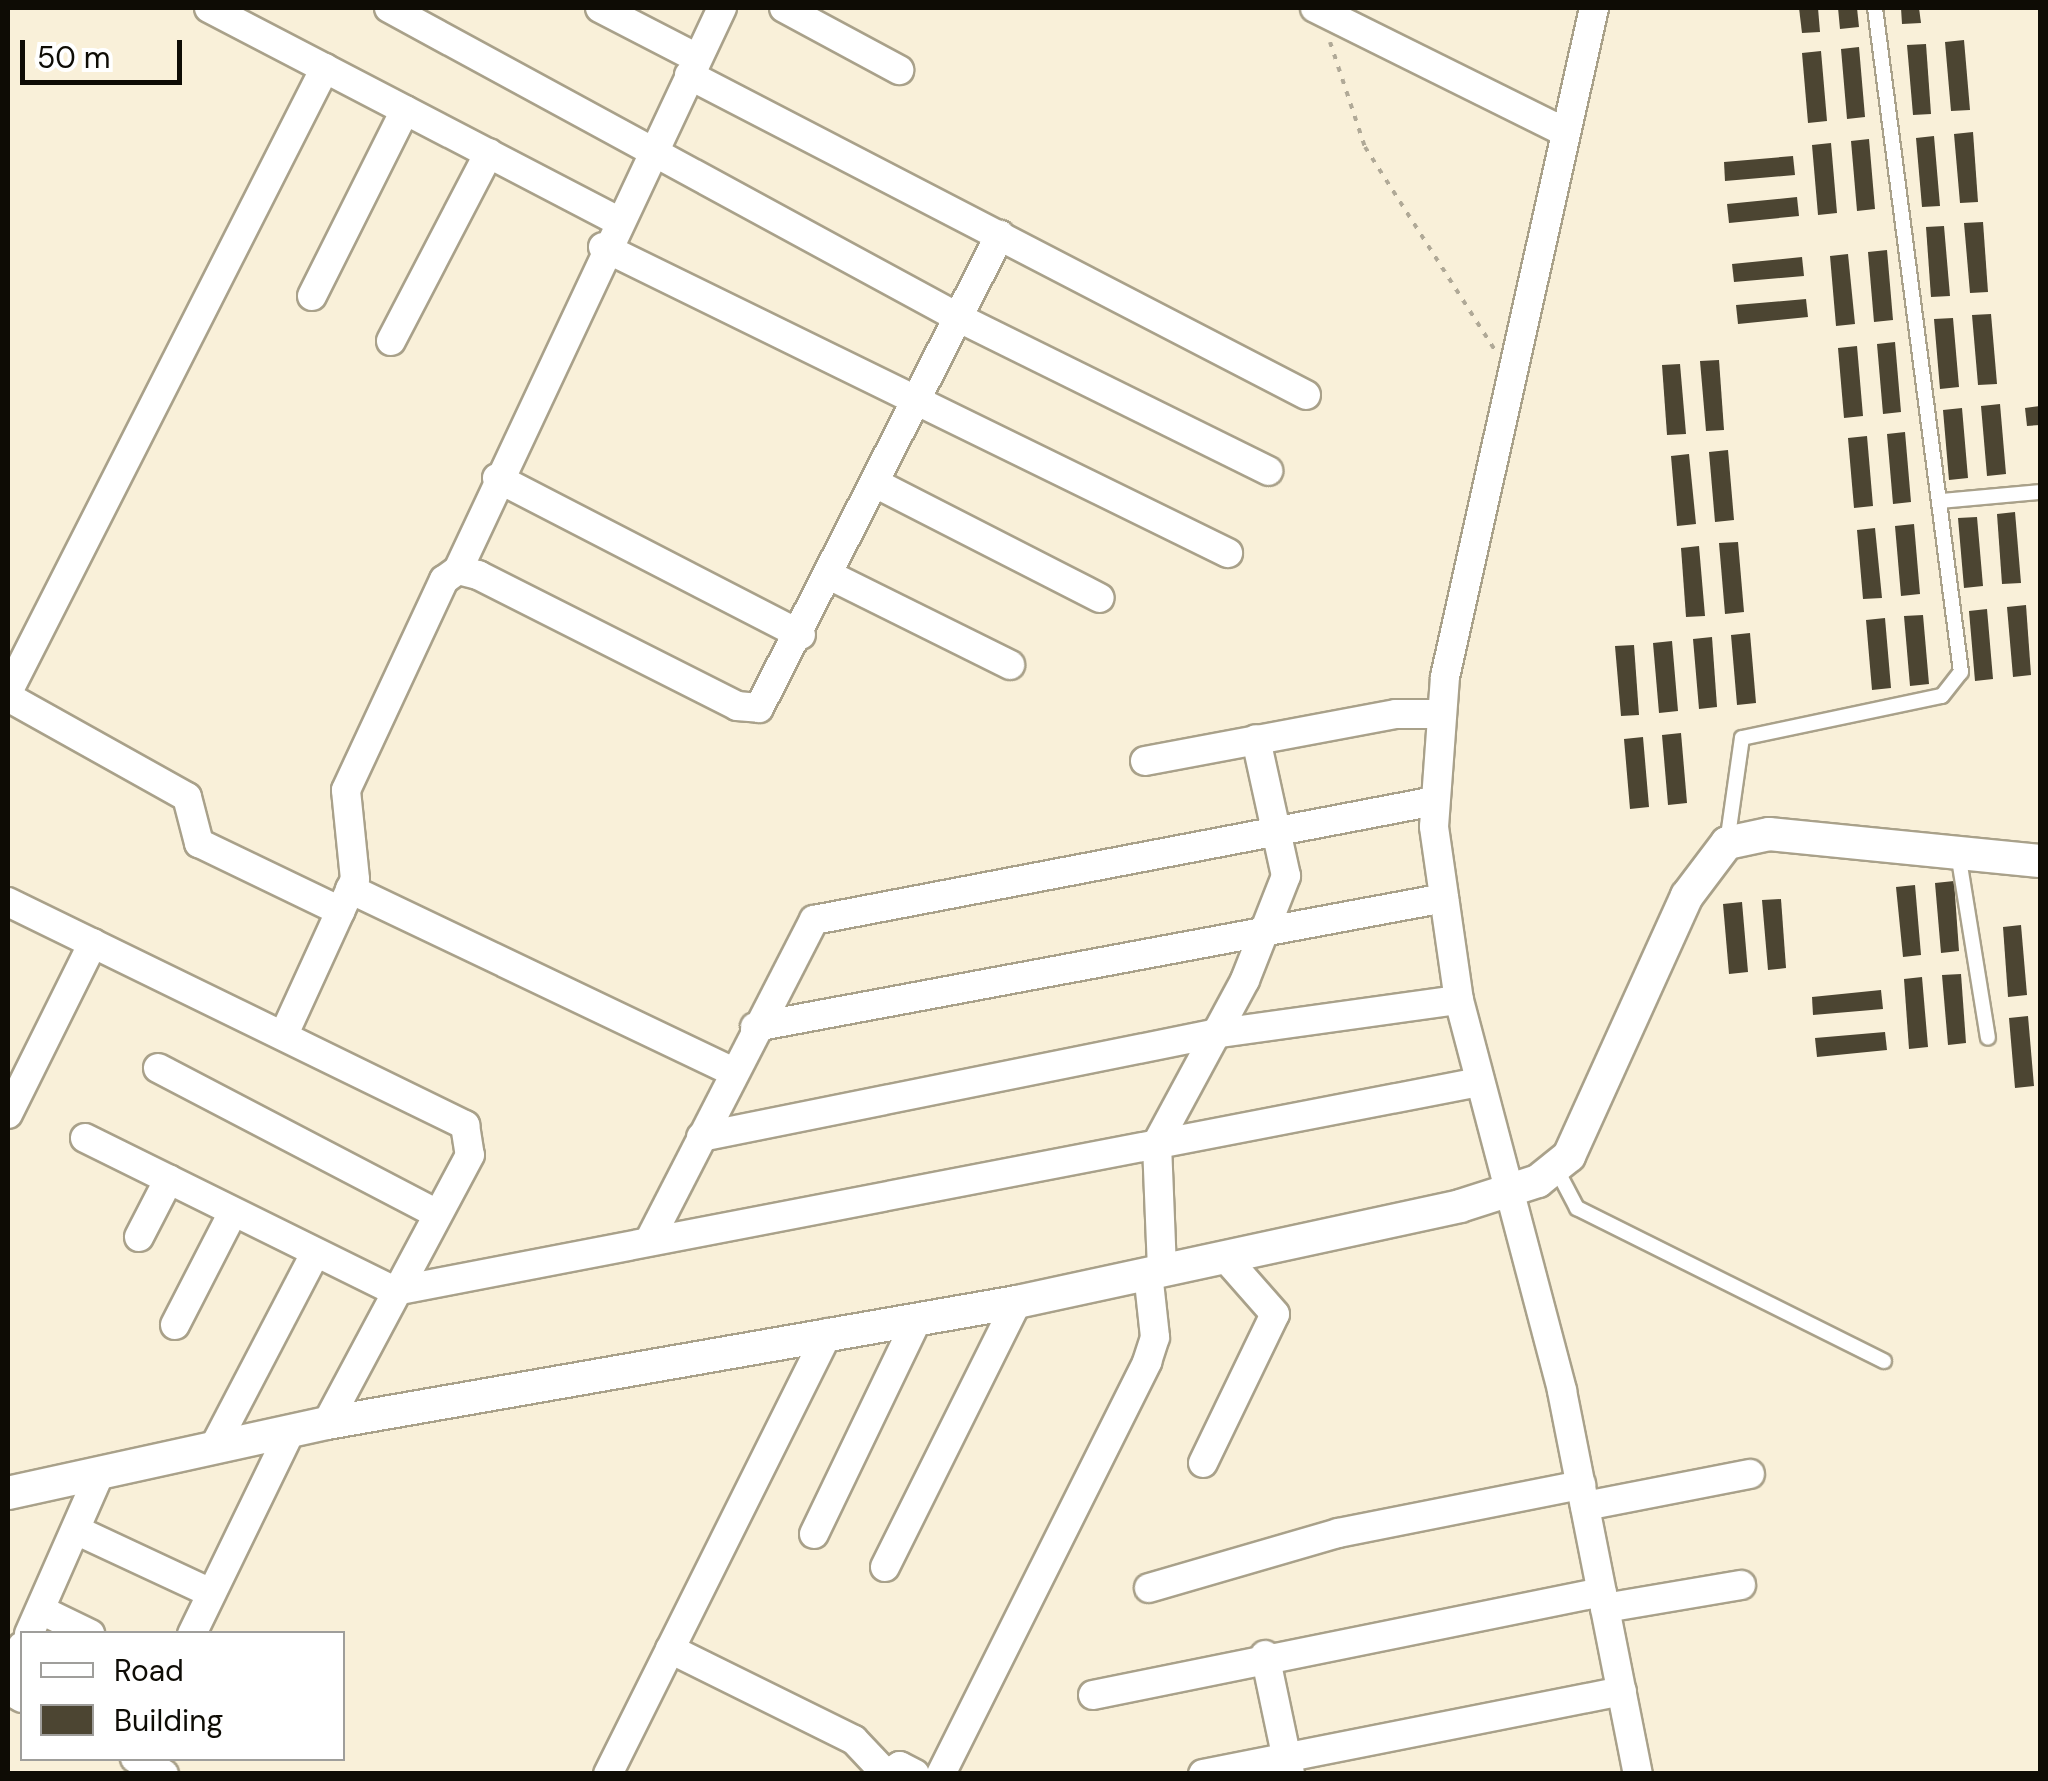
<!DOCTYPE html>
<html>
<head>
<meta charset="utf-8">
<style>
  body { margin:0 }
  #map { position:relative; width:2048px; height:1781px; overflow:hidden; background:#f9f0d9; font-family:"DM Sans",sans-serif }
  div>[style] { position:absolute }
  .building>* { inset:0; background:#4c4532 }
  .path>* { height:4px; margin-top:-2px; transform-origin:0; background:repeating-linear-gradient(90deg,#b0a997 0 5px,transparent 0 13px) }
  .roads { filter:drop-shadow(2px 0 #a9a18a) drop-shadow(-2px 0 #a9a18a) drop-shadow(0 2px #a9a18a) drop-shadow(0 -2px #a9a18a) }
  .service>* { height:14px; margin:-7px; padding:0 7px; transform-origin:7px; border-radius:7px; background:#fff }
  .minor>* { height:28px; margin:-14px; padding:0 14px; transform-origin:14px; border-radius:14px; background:#fff }
  .tertiary>* { height:32px; margin:-16px; padding:0 16px; transform-origin:16px; border-radius:16px; background:#fff }
  span { translate:-50% -50%; white-space:nowrap; text-align:center; line-height:1.15; -webkit-text-stroke:10px #fff; paint-order:stroke }
  .frame { position:absolute; inset:0; border:10px solid #0e0c05; pointer-events:none }
  .legend { position:absolute; left:20px; top:1631px; width:325px; height:130px; box-sizing:border-box; background:#fff; border:2px solid #9f9e9b; margin:0; padding:12px 18px; list-style:none; font-size:30px; color:#0e0c05 }
  .legend li { display:flex; align-items:center; gap:20px; height:50px }
  .legend b { width:50px; border:2px solid #9f9e9b }
  .scale { position:absolute; left:20px; top:40px; width:162px; height:45px; box-sizing:border-box; border:5px solid #0e0c05; border-top:0; padding-left:12px; font-size:30px; line-height:35px; white-space:nowrap; color:#0e0c05; -webkit-text-stroke:8px #fff; paint-order:stroke }
</style>
</head>
<body>
<div id="map">
  <div class="building">
    <i style="clip-path:polygon(1799px 8px,1818px 8px,1820px 32px,1802px 33px)"></i>
    <i style="clip-path:polygon(1838px 8px,1857px 8px,1859px 27px,1840px 29px)"></i>
    <i style="clip-path:polygon(1901px 8px,1919px 8px,1921px 23px,1902px 24px)"></i>
    <i style="clip-path:polygon(1964px 40px,1970px 110px,1951px 111px,1945px 42px)"></i>
    <i style="clip-path:polygon(1926px 44px,1931px 114px,1913px 115px,1907px 45px)"></i>
    <i style="clip-path:polygon(1859px 47px,1865px 117px,1847px 119px,1841px 49px)"></i>
    <i style="clip-path:polygon(1821px 51px,1827px 121px,1808px 123px,1802px 53px)"></i>
    <i style="clip-path:polygon(1973px 132px,1978px 202px,1960px 203px,1954px 134px)"></i>
    <i style="clip-path:polygon(1934px 136px,1940px 206px,1922px 207px,1916px 138px)"></i>
    <i style="clip-path:polygon(1869px 139px,1875px 209px,1857px 211px,1851px 141px)"></i>
    <i style="clip-path:polygon(1831px 143px,1837px 213px,1818px 215px,1812px 145px)"></i>
    <i style="clip-path:polygon(1793px 156px,1795px 175px,1725px 181px,1724px 162px)"></i>
    <i style="clip-path:polygon(1797px 197px,1799px 216px,1729px 223px,1727px 204px)"></i>
    <i style="clip-path:polygon(1983px 222px,1988px 292px,1970px 293px,1964px 223px)"></i>
    <i style="clip-path:polygon(1944px 226px,1950px 296px,1931px 297px,1926px 227px)"></i>
    <i style="clip-path:polygon(1887px 250px,1893px 320px,1874px 322px,1868px 252px)"></i>
    <i style="clip-path:polygon(1848px 254px,1855px 324px,1836px 326px,1830px 256px)"></i>
    <i style="clip-path:polygon(1802px 257px,1804px 276px,1734px 282px,1732px 264px)"></i>
    <i style="clip-path:polygon(1806px 299px,1808px 317px,1738px 324px,1736px 305px)"></i>
    <i style="clip-path:polygon(1991px 314px,1997px 384px,1978px 385px,1972px 315px)"></i>
    <i style="clip-path:polygon(1953px 318px,1959px 387px,1940px 389px,1934px 319px)"></i>
    <i style="clip-path:polygon(1895px 342px,1901px 412px,1883px 414px,1877px 344px)"></i>
    <i style="clip-path:polygon(1857px 346px,1863px 416px,1844px 418px,1838px 348px)"></i>
    <i style="clip-path:polygon(1719px 360px,1724px 430px,1706px 431px,1700px 361px)"></i>
    <i style="clip-path:polygon(1680px 364px,1686px 434px,1667px 435px,1662px 365px)"></i>
    <i style="clip-path:polygon(2000px 404px,2006px 474px,1987px 476px,1981px 406px)"></i>
    <i style="clip-path:polygon(2040px 406px,2040px 425px,2027px 426px,2025px 408px)"></i>
    <i style="clip-path:polygon(1962px 408px,1968px 478px,1949px 480px,1943px 410px)"></i>
    <i style="clip-path:polygon(1905px 432px,1911px 502px,1893px 504px,1887px 434px)"></i>
    <i style="clip-path:polygon(1867px 436px,1873px 506px,1854px 508px,1848px 438px)"></i>
    <i style="clip-path:polygon(1728px 450px,1734px 520px,1715px 522px,1709px 452px)"></i>
    <i style="clip-path:polygon(1689px 454px,1696px 524px,1677px 526px,1671px 456px)"></i>
    <i style="clip-path:polygon(2015px 512px,2021px 583px,2002px 584px,1997px 514px)"></i>
    <i style="clip-path:polygon(1977px 517px,1983px 586px,1964px 588px,1958px 518px)"></i>
    <i style="clip-path:polygon(1914px 524px,1920px 594px,1901px 596px,1895px 526px)"></i>
    <i style="clip-path:polygon(1875px 528px,1882px 598px,1863px 599px,1857px 530px)"></i>
    <i style="clip-path:polygon(1738px 542px,1744px 612px,1725px 614px,1719px 543px)"></i>
    <i style="clip-path:polygon(1699px 546px,1705px 616px,1686px 617px,1681px 548px)"></i>
    <i style="clip-path:polygon(2026px 605px,2031px 675px,2013px 677px,2007px 607px)"></i>
    <i style="clip-path:polygon(1987px 609px,1993px 679px,1975px 681px,1969px 611px)"></i>
    <i style="clip-path:polygon(1923px 615px,1929px 684px,1910px 686px,1904px 616px)"></i>
    <i style="clip-path:polygon(1885px 618px,1891px 688px,1872px 690px,1866px 620px)"></i>
    <i style="clip-path:polygon(1750px 633px,1756px 703px,1737px 705px,1731px 635px)"></i>
    <i style="clip-path:polygon(1712px 637px,1717px 707px,1699px 709px,1693px 639px)"></i>
    <i style="clip-path:polygon(1672px 641px,1678px 711px,1659px 713px,1653px 643px)"></i>
    <i style="clip-path:polygon(1634px 645px,1639px 715px,1621px 716px,1615px 646px)"></i>
    <i style="clip-path:polygon(1681px 733px,1687px 803px,1668px 805px,1662px 735px)"></i>
    <i style="clip-path:polygon(1643px 737px,1649px 807px,1630px 809px,1624px 739px)"></i>
    <i style="clip-path:polygon(1954px 881px,1959px 951px,1941px 953px,1935px 883px)"></i>
    <i style="clip-path:polygon(1915px 885px,1921px 955px,1903px 957px,1896px 887px)"></i>
    <i style="clip-path:polygon(1781px 899px,1786px 968px,1768px 970px,1762px 900px)"></i>
    <i style="clip-path:polygon(1742px 902px,1748px 972px,1729px 974px,1723px 904px)"></i>
    <i style="clip-path:polygon(2021px 925px,2027px 995px,2008px 997px,2003px 927px)"></i>
    <i style="clip-path:polygon(1961px 974px,1966px 1043px,1948px 1045px,1942px 975px)"></i>
    <i style="clip-path:polygon(1922px 977px,1928px 1047px,1909px 1049px,1904px 979px)"></i>
    <i style="clip-path:polygon(1881px 990px,1883px 1009px,1813px 1015px,1812px 997px)"></i>
    <i style="clip-path:polygon(2028px 1016px,2034px 1086px,2015px 1088px,2009px 1018px)"></i>
    <i style="clip-path:polygon(1885px 1032px,1887px 1050px,1817px 1057px,1815px 1038px)"></i>
  </div>
  <div class="path">
    <i style="left:1330px;top:42px;width:111px;rotate:71.6deg"></i>
    <i style="left:1365px;top:147px;width:240px;rotate:57.4deg"></i>
  </div>
  <div class="roads">
    <div class="service">
      <i style="left:1941px;top:501px;width:99px;rotate:-5.2deg"></i>
      <i style="left:1727px;top:843px;width:106px;rotate:-81.9deg"></i>
      <i style="left:1742px;top:738px;width:204px;rotate:-11.9deg"></i>
      <i style="left:1942px;top:696px;width:31px;rotate:-52deg"></i>
      <i style="left:1961px;top:672px;width:670px;rotate:-97.38deg"></i>
      <i style="left:1958px;top:853px;width:187px;rotate:80.8deg"></i>
      <i style="left:1558px;top:1172px;width:41px;rotate:62.2deg"></i>
      <i style="left:1577px;top:1208px;width:343px;rotate:26.5deg"></i>
    </div>
    <div class="minor">
      <i style="left:209px;top:8px;width:458px;rotate:27.5deg"></i>
      <i style="left:389px;top:8px;width:649px;rotate:28.54deg"></i>
      <i style="left:959px;top:318px;width:345px;rotate:26.3deg"></i>
      <i style="left:600px;top:8px;width:109px;rotate:27.3deg"></i>
      <i style="left:784px;top:8px;width:131px;rotate:28.3deg"></i>
      <i style="left:1315px;top:8px;width:279px;rotate:26.4deg"></i>
      <i style="left:1594px;top:8px;width:685px;rotate:102.56deg"></i>
      <i style="left:1445px;top:677px;width:150px;rotate:94.2deg"></i>
      <i style="left:1434px;top:827px;width:175px;rotate:81.8deg"></i>
      <i style="left:1459px;top:1000px;width:404px;rotate:75.2deg"></i>
      <i style="left:1562px;top:1391px;width:390px;rotate:78.8deg"></i>
      <i style="left:689px;top:75px;width:695px;rotate:27.41deg"></i>
      <i style="left:603px;top:247px;width:696px;rotate:26.09deg"></i>
      <i style="left:312px;top:296px;width:208px;rotate:-63.4deg"></i>
      <i style="left:391px;top:341px;width:212px;rotate:-62.5deg"></i>
      <i style="left:497px;top:478px;width:342px;rotate:27.3deg"></i>
      <i style="left:877px;top:484px;width:250px;rotate:27.1deg"></i>
      <i style="left:458px;top:570px;width:621px;rotate:-64.84deg"></i>
      <i style="left:831px;top:576px;width:200px;rotate:26.4deg"></i>
      <i style="left:8px;top:692px;width:700px;rotate:-63.07deg"></i>
      <i style="left:8px;top:697px;width:205px;rotate:29.2deg"></i>
      <i style="left:187px;top:797px;width:48px;rotate:75.4deg"></i>
      <i style="left:199px;top:843px;width:157px;rotate:25.7deg"></i>
      <i style="left:1145px;top:761px;width:255px;rotate:-10.6deg"></i>
      <i style="left:1396px;top:714px;width:45px"></i>
      <i style="left:350px;top:889px;width:424px;rotate:25.5deg"></i>
      <i style="left:8px;top:902px;width:509px;rotate:26.01deg"></i>
      <i style="left:465px;top:1125px;width:30px;rotate:81deg"></i>
      <i style="left:470px;top:1155px;width:304px;rotate:118.1deg"></i>
      <i style="left:755px;top:1027px;width:701px;rotate:-10.6deg"></i>
      <i style="left:285px;top:1032px;width:168px;rotate:-65.4deg"></i>
      <i style="left:355px;top:879px;width:89px;rotate:-95.8deg"></i>
      <i style="left:346px;top:790px;width:232px;rotate:-65deg"></i>
      <i style="left:444px;top:580px;width:17px;rotate:-36deg"></i>
      <i style="left:458px;top:570px;width:21px;rotate:14deg"></i>
      <i style="left:478px;top:575px;width:290px;rotate:26.8deg"></i>
      <i style="left:737px;top:706px;width:22px;rotate:5deg"></i>
      <i style="left:759px;top:708px;width:531px;rotate:-63deg"></i>
      <i style="left:158px;top:1068px;width:315px;rotate:27.6deg"></i>
      <i style="left:8px;top:1114px;width:191px;rotate:-63.6deg"></i>
      <i style="left:701px;top:1137px;width:522px;rotate:-11.37deg"></i>
      <i style="left:1213px;top:1034px;width:248px;rotate:-7.9deg"></i>
      <i style="left:85px;top:1138px;width:346px;rotate:26.3deg"></i>
      <i style="left:395px;top:1291px;width:1104px;rotate:-10.91deg"></i>
      <i style="left:139px;top:1237px;width:65px;rotate:-62.7deg"></i>
      <i style="left:649px;top:1241px;width:361px;rotate:-62.8deg"></i>
      <i style="left:814px;top:920px;width:632px;rotate:-10.85deg"></i>
      <i style="left:1162px;top:1269px;width:126px;rotate:-92.3deg"></i>
      <i style="left:1157px;top:1143px;width:185px;rotate:-61.6deg"></i>
      <i style="left:1245px;top:980px;width:112px;rotate:-68.5deg"></i>
      <i style="left:1286px;top:876px;width:140px;rotate:-102.4deg"></i>
      <i style="left:175px;top:1325px;width:125px;rotate:-62.8deg"></i>
      <i style="left:215px;top:1445px;width:213px;rotate:-62.4deg"></i>
      <i style="left:1203px;top:1463px;width:165px;rotate:-64.2deg"></i>
      <i style="left:1275px;top:1314px;width:77px;rotate:-131.3deg"></i>
      <i style="left:1585px;top:1506px;width:168px;rotate:-11deg"></i>
      <i style="left:78px;top:1531px;width:147px;rotate:25deg"></i>
      <i style="left:814px;top:1534px;width:237px;rotate:-64.3deg"></i>
      <i style="left:885px;top:1567px;width:296px;rotate:-63.5deg"></i>
      <i style="left:1149px;top:1588px;width:197px;rotate:-16.2deg"></i>
      <i style="left:1338px;top:1533px;width:248px;rotate:-11.2deg"></i>
      <i style="left:1605px;top:1608px;width:138px;rotate:-9.6deg"></i>
      <i style="left:41px;top:1610px;width:55px;rotate:26.1deg"></i>
      <i style="left:29px;top:1634px;width:176px;rotate:-66.2deg"></i>
      <i style="left:192px;top:1634px;width:227px;rotate:-64.1deg"></i>
      <i style="left:670px;top:1649px;width:205px;rotate:26.3deg"></i>
      <i style="left:854px;top:1740px;width:47px;rotate:46.7deg"></i>
      <i style="left:1265px;top:1655px;width:122px;rotate:78.1deg"></i>
      <i style="left:8px;top:1675px;width:32px;rotate:-64deg"></i>
      <i style="left:8px;top:1690px;width:16px;rotate:30deg"></i>
      <i style="left:1093px;top:1695px;width:519px;rotate:-11.44deg"></i>
      <i style="left:135px;top:1758px;width:33px;rotate:29deg"></i>
      <i style="left:608px;top:1774px;width:493px;rotate:-63.5deg"></i>
      <i style="left:887px;top:1774px;width:15px;rotate:-32deg"></i>
      <i style="left:900px;top:1766px;width:17px;rotate:28deg"></i>
      <i style="left:941px;top:1774px;width:461px;rotate:-63.4deg"></i>
      <i style="left:1147px;top:1362px;width:26px;rotate:-72deg"></i>
      <i style="left:1155px;top:1337px;width:64px;rotate:-96.2deg"></i>
      <i style="left:1203px;top:1774px;width:427px;rotate:-11.2deg"></i>
    </div>
    <div class="tertiary">
      <i style="left:8px;top:1493px;width:327px;rotate:-12.4deg"></i>
      <i style="left:327px;top:1423px;width:701px;rotate:-9.95deg"></i>
      <i style="left:1017px;top:1302px;width:453px;rotate:-12.2deg"></i>
      <i style="left:1460px;top:1206px;width:82px;rotate:-17.8deg"></i>
      <i style="left:1538px;top:1181px;width:40px;rotate:-39deg"></i>
      <i style="left:1569px;top:1156px;width:286px;rotate:-65.6deg"></i>
      <i style="left:1687px;top:896px;width:66px;rotate:-53deg"></i>
      <i style="left:1727px;top:843px;width:43px;rotate:-12.1deg"></i>
      <i style="left:1769px;top:834px;width:272px;rotate:5.7deg"></i>
    </div>
  </div>
  <div class="frame"></div>
  <ul class="legend">
  <li><b style="height:12px;background:#fff"></b>Road</li>
  <li><b style="height:28px;background:#4c4532"></b>Building</li>
  </ul>
  <div class="scale">50 m</div>
</div>
</body>
</html>
